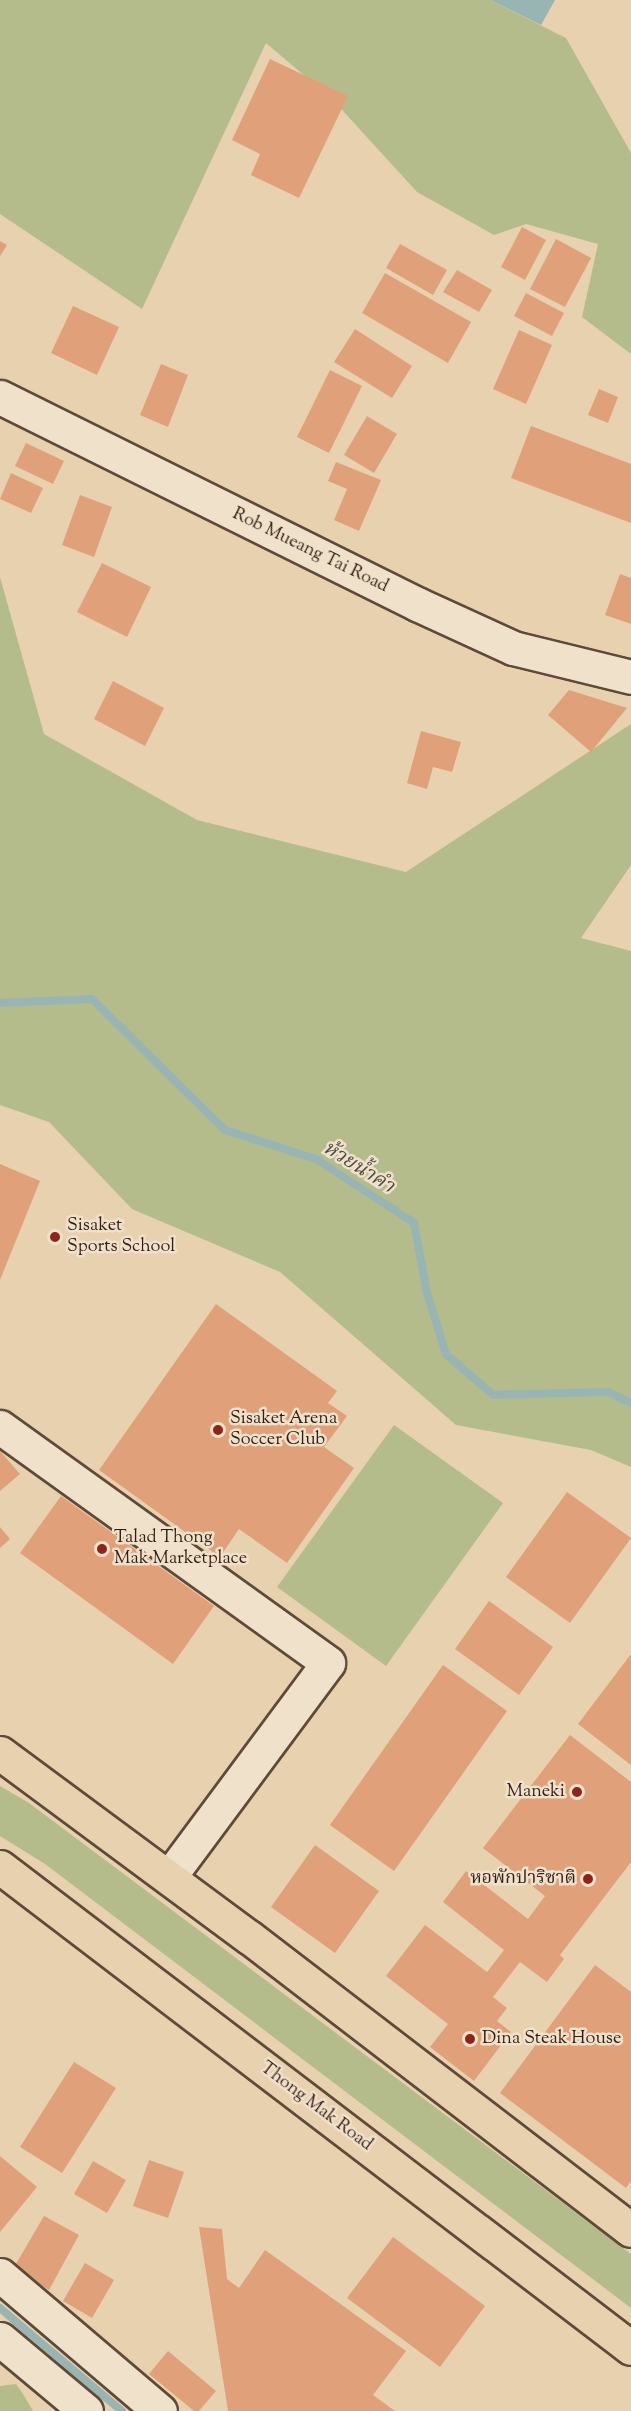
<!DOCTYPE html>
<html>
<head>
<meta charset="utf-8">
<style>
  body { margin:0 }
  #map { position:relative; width:631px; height:2411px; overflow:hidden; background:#e8d1af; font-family:"Sorts Mill Goudy","Noto Serif Thai",serif }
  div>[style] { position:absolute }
  .green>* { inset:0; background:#b4bc8c }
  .water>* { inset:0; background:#99b5b3 }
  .stream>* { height:8px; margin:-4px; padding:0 4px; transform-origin:4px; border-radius:4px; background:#99b5b3 }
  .building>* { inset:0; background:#e0a17a }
  .roads { filter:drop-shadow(2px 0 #5f4a3a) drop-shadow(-2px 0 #5f4a3a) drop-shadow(0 2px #5f4a3a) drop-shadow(0 -2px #5f4a3a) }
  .minor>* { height:33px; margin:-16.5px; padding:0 16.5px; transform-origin:16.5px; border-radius:16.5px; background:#f0e1cb }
  .major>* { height:33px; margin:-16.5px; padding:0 16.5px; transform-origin:16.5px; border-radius:16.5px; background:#e8d1af }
  .dots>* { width:16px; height:16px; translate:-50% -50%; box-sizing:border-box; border:3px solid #f0e1cb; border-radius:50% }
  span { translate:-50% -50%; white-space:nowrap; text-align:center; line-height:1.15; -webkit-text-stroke:5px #f0e1cb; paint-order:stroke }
  .street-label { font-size:18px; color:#311d13 }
  .poi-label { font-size:18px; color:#311d13 }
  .left { translate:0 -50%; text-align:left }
  .right { translate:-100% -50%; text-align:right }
  .water-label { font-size:20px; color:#504b43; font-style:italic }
</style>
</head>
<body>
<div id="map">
  <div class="green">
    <i style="clip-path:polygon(0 0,490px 0,566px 38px,631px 153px,631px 354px,582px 317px,598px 244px,526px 224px,494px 235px,417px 192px,333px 100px,266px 43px,142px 309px,0 214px)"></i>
    <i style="clip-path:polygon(0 577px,44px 734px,197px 820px,406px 872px,631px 724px,631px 865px,581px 938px,631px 951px,631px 1467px,591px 1450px,456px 1425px,280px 1272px,132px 1209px,49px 1122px,0 1105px)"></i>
    <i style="clip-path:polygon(394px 1425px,503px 1503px,386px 1666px,277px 1587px)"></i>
    <i style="clip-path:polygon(0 1786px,29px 1803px,631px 2254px,631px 2308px,45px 1864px,0 1836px)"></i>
    <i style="clip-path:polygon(16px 2384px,23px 2394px,33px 2411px,0 2411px,0 2386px)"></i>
  </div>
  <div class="water">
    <i style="clip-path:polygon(490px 0,555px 0,541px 25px)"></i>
  </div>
  <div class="stream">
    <i style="left:0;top:1003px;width:92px;rotate:-2.5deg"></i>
    <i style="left:92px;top:999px;width:187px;rotate:44.6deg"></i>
    <i style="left:225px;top:1130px;width:96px;rotate:17.7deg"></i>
    <i style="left:316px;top:1159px;width:117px;rotate:33.1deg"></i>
    <i style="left:414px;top:1223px;width:71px;rotate:79.5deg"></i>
    <i style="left:427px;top:1293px;width:64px;rotate:72.7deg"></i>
    <i style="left:446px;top:1354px;width:62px;rotate:41.1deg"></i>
    <i style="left:493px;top:1395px;width:115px;rotate:-1.5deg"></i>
    <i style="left:608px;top:1392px;width:25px;rotate:26deg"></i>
    <i style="left:0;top:2308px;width:160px;rotate:40.2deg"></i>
  </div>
  <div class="building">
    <i style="clip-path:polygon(270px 59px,348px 96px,299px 198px,251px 175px,260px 154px,232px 140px)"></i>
    <i style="clip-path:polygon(522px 227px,546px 240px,525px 280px,501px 267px)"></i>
    <i style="clip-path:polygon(556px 239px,591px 258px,565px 307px,530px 289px)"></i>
    <i style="clip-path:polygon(0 241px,7px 245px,0 256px)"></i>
    <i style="clip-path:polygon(400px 244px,447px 270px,433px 295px,386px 268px)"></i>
    <i style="clip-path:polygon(457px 270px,492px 290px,479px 312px,443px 292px)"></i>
    <i style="clip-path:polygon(385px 273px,471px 322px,448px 363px,362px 313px)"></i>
    <i style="clip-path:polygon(526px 293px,564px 313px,552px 336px,514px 316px)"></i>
    <i style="clip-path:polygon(73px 306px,119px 327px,97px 375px,51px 353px)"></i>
    <i style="clip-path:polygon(355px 329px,412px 366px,392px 398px,334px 362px)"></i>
    <i style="clip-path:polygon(519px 330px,552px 345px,526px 404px,493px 389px)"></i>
    <i style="clip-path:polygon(161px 364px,188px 375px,168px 427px,140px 415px)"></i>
    <i style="clip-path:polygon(330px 370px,362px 386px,329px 453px,297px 437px)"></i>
    <i style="clip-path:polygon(599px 389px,618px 397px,608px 423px,588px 415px)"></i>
    <i style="clip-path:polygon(367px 416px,397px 434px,374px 473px,344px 455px)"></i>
    <i style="clip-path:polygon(531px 426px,631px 464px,631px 523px,511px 478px)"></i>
    <i style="clip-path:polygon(26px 443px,64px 461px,53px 484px,15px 466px)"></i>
    <i style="clip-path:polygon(336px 462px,381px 480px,359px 531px,334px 520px,347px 489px,328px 481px)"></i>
    <i style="clip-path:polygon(11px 473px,43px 488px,31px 513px,0 499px)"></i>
    <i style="clip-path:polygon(80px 495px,112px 507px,94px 557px,62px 545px)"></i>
    <i style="clip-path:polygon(102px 563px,151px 587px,127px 637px,77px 612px)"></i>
    <i style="clip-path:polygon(620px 574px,631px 578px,631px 624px,605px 615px)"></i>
    <i style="clip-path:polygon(113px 681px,164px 708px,145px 746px,94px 719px)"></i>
    <i style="clip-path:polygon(569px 690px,627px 708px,591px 752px,548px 715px)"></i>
    <i style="clip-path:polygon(421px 731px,461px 742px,452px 772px,433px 767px,427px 789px,407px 783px)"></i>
    <i style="clip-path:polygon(0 1164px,40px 1181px,0 1280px)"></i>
    <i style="clip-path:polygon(216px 1304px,337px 1391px,328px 1403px,347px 1416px,324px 1447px,354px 1468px,287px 1563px,239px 1529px,220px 1557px,99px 1470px)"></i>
    <i style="clip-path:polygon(0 1451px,20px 1474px,0 1491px)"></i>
    <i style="clip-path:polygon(567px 1492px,631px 1538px,570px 1623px,506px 1577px)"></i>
    <i style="clip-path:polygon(61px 1496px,214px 1606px,173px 1664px,20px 1553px)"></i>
    <i style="clip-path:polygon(0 1527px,10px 1539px,0 1548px)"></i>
    <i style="clip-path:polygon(489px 1601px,553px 1647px,519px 1695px,455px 1649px)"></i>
    <i style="clip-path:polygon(631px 1654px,631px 1765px,578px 1724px)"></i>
    <i style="clip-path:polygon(443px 1665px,507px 1711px,394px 1871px,330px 1825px)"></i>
    <i style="clip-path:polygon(570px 1735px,631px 1782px,631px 1862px,560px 1955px,564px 1959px,547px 1982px,520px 1962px,493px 1997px,507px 2008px,497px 2021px,511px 2032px,474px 2081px,430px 2047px,448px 2024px,386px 1976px,425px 1925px,487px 1972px,504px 1950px,443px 1902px,466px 1871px,528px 1919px,545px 1896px,483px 1848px)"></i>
    <i style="clip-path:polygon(315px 1845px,379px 1891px,335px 1953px,271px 1907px)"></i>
    <i style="clip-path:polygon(595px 1965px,631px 1992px,631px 2181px,626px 2188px,500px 2093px)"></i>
    <i style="clip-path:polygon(74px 2062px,116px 2088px,62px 2173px,20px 2147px)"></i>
    <i style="clip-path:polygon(0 2156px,37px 2187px,0 2232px)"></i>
    <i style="clip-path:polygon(149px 2160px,184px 2172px,168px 2218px,133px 2206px)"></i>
    <i style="clip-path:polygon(93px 2161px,126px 2180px,107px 2213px,74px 2194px)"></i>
    <i style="clip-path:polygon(44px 2216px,79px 2235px,49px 2290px,13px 2269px)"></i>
    <i style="clip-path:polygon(199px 2227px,222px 2229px,227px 2279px,239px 2288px,265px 2250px,406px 2351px,373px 2395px,395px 2411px,228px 2411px)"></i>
    <i style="clip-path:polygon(393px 2237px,485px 2306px,440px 2367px,347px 2298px)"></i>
    <i style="clip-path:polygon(85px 2263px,114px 2280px,92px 2318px,63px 2301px)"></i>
    <i style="clip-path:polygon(168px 2351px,216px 2391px,199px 2411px,194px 2411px,149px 2374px)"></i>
  </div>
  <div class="roads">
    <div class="minor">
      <i style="left:0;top:397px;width:466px;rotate:26.4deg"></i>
      <i style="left:417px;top:604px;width:106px;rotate:24.6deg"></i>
      <i style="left:513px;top:648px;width:122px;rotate:13.8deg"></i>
      <i style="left:0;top:1427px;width:404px;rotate:35.7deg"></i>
      <i style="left:328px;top:1663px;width:267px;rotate:126.6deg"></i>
      <i style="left:0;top:2275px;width:210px;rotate:40.4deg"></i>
      <i style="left:0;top:2339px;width:112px;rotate:39.9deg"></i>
    </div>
    <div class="major">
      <i style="left:0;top:1753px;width:310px;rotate:36.5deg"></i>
      <i style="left:249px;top:1937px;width:481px;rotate:37.5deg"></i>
      <i style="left:0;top:1867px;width:793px;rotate:37.32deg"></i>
    </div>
  </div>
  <div class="dots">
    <i style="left:55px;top:1237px;background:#8f2418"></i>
    <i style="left:218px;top:1430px;background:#8f2418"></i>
    <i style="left:102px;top:1549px;background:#8f2418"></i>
    <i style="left:577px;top:1792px;background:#8f2418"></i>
    <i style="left:588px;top:1879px;background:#8f2418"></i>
    <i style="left:470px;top:2039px;background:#8f2418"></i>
  </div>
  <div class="street-label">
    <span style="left:310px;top:551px;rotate:26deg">Rob Mueang Tai Road</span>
    <span style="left:316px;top:2107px;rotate:37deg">Thong Mak Road</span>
  </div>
  <div class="poi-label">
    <span class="left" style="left:67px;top:1237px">Sisaket<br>Sports School</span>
    <span class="left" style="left:230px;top:1430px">Sisaket Arena<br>Soccer Club</span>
    <span class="left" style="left:114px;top:1549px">Talad Thong<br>Mak Marketplace</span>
    <span class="right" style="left:565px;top:1792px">Maneki</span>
    <span class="right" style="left:576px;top:1879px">หอพักปาริชาติ</span>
    <span class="left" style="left:482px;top:2039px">Dina Steak House</span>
  </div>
  <div class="water-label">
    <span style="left:358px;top:1168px;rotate:32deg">ห้วยน้ำคำ</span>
  </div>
</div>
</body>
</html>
